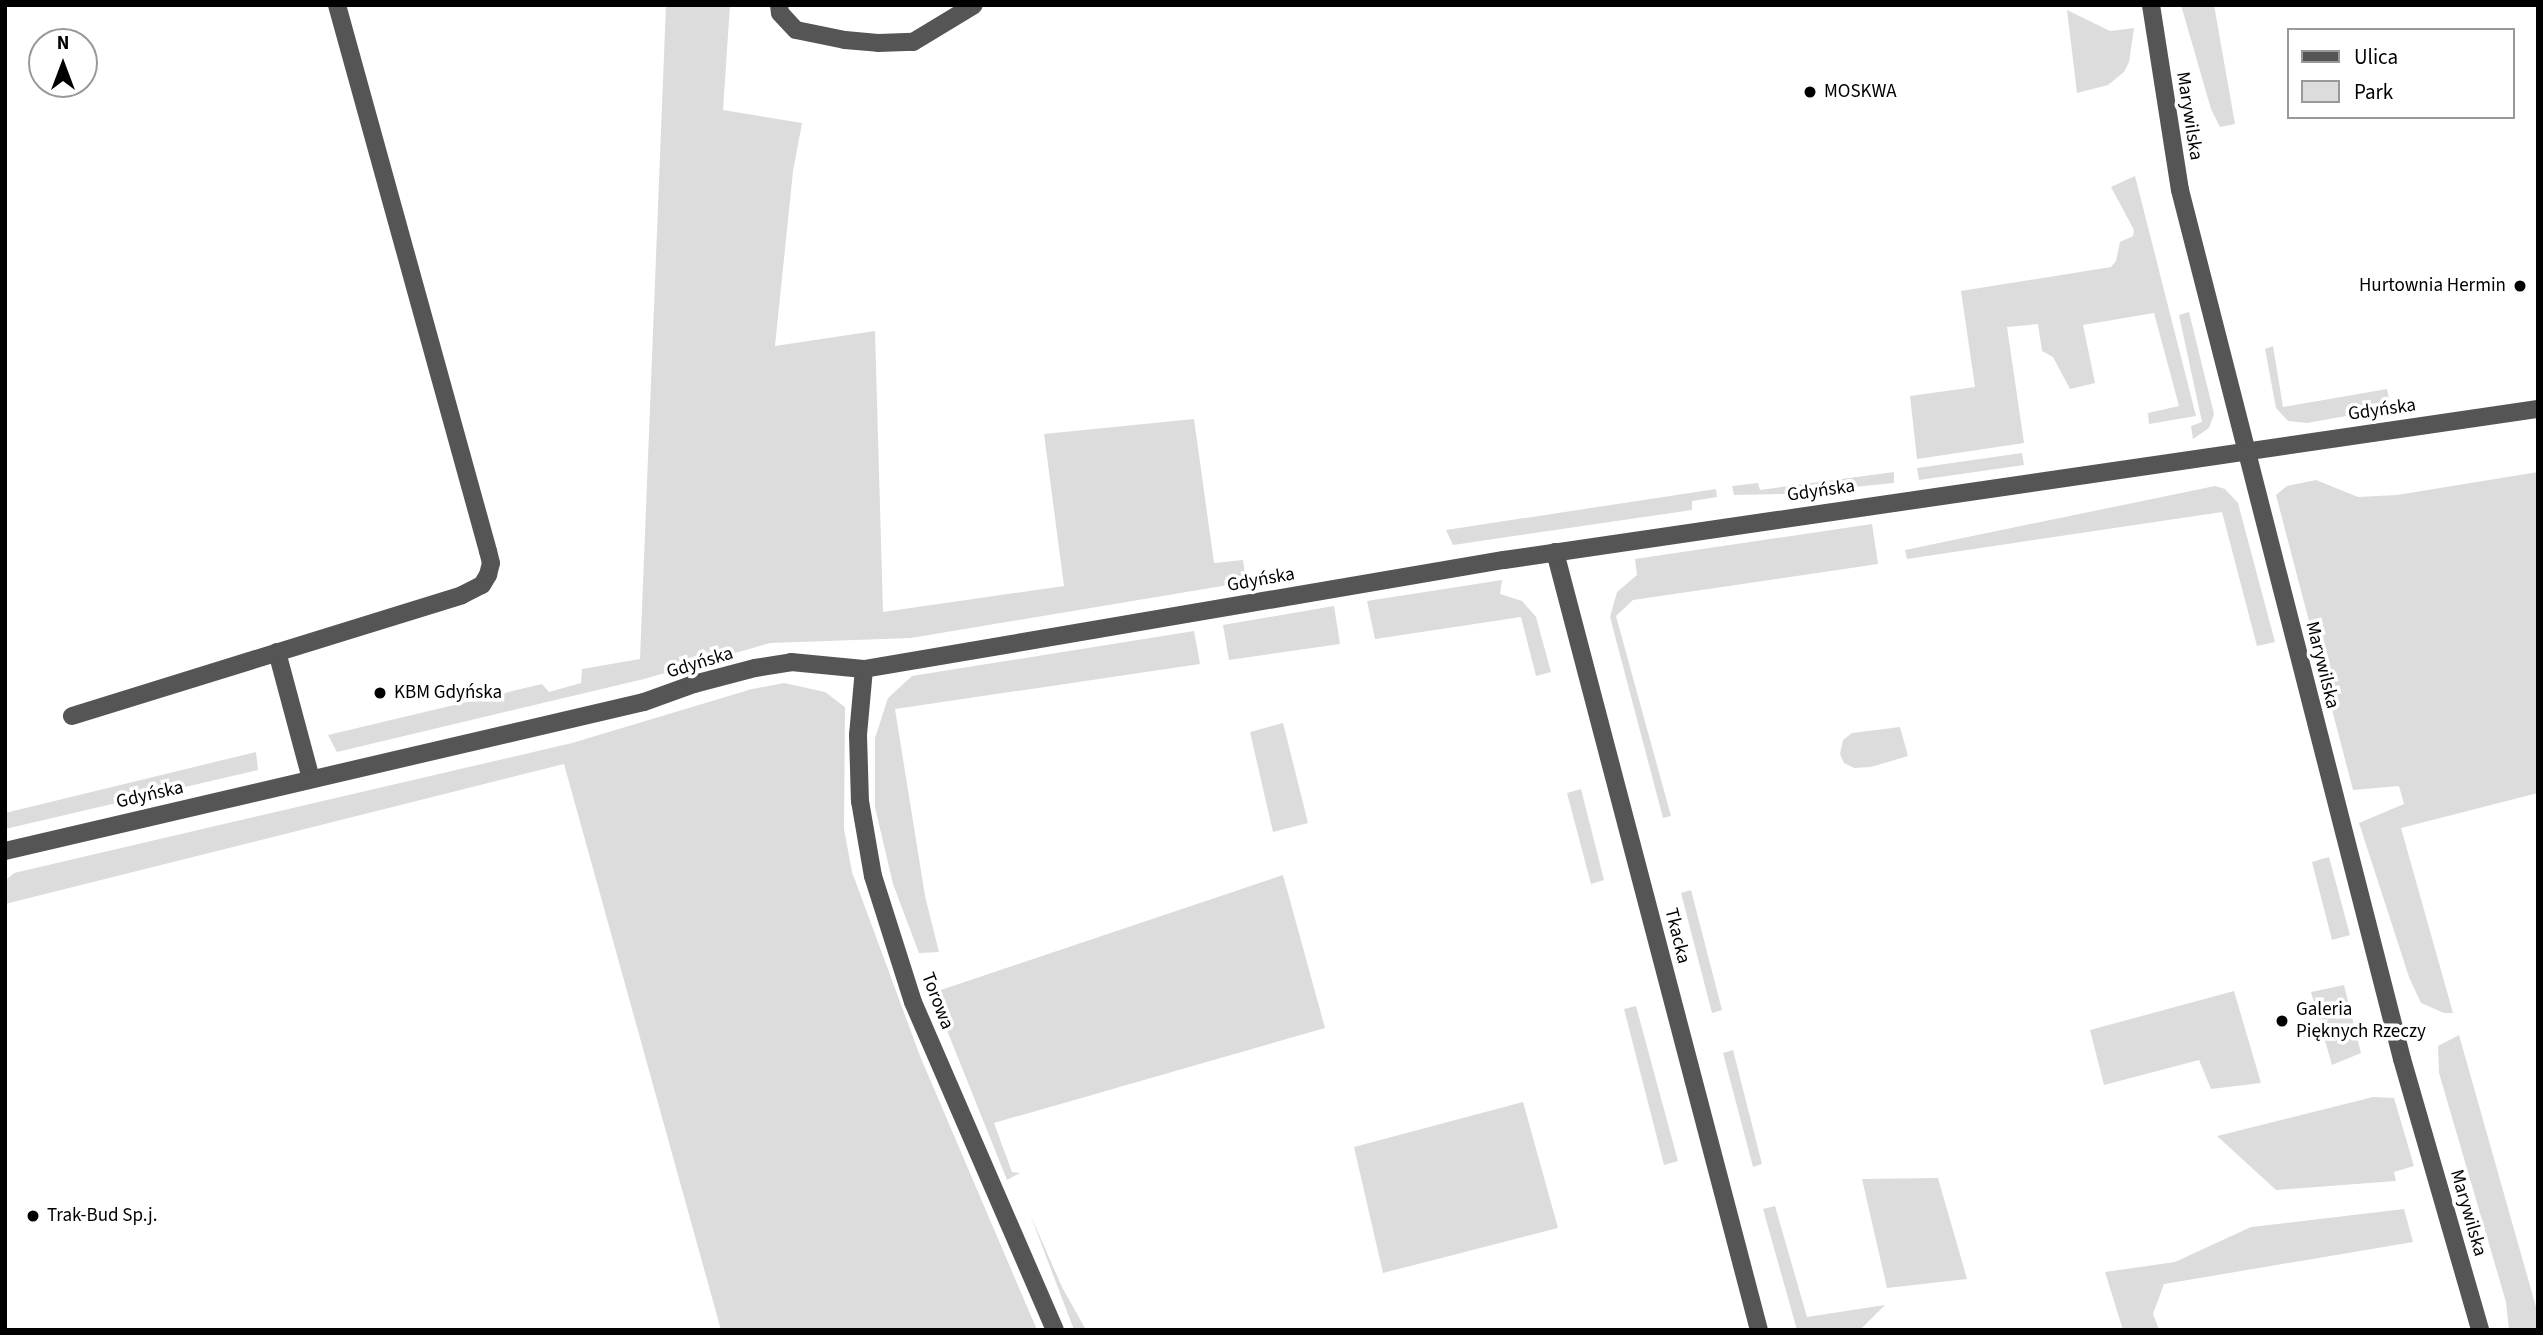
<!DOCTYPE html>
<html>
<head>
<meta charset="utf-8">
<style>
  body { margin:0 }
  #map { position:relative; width:2543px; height:1335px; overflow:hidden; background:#fff; font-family:"Source Sans 3",sans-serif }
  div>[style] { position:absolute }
  .green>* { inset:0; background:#dcdcdc }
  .minor>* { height:18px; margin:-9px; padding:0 9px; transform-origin:9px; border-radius:9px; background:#555 }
  .dots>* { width:19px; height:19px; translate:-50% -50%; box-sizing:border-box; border:4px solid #fff; border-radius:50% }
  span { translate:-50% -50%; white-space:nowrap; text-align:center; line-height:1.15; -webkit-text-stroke:7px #fff; paint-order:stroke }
  .poi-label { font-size:19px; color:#000 }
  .left { translate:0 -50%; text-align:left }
  .right { translate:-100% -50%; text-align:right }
  .street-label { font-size:19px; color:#000 }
  .frame { position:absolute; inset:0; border:7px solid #000; pointer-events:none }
  .legend { position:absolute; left:2287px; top:28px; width:228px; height:91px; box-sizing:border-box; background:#fff; border:2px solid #999; margin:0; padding:9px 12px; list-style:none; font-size:21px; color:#000 }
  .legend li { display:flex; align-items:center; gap:14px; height:35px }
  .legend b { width:35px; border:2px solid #999 }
  .north { position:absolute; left:28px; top:28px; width:70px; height:70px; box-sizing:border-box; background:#fff; border:2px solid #999; border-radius:50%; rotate:0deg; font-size:19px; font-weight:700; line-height:28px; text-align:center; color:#000 }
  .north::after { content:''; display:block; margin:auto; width:24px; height:32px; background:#000; clip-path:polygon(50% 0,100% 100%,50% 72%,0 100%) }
</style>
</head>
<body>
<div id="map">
  <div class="green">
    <i style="clip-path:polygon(666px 5px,730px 5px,723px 110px,802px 123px,793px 171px,775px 346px,875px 331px,883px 612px,1064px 586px,1044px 434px,1194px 419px,1214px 563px,1243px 560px,1246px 582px,911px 638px,770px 643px,644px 679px,337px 752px,328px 735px,542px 684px,549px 692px,581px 683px,582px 669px,640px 659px)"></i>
    <i style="clip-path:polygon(2181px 5px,2214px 5px,2235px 124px,2220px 127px,2211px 109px)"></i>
    <i style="clip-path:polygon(2067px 10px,2110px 31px,2134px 28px,2129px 62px,2124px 72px,2108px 85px,2077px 93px)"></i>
    <i style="clip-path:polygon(2135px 176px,2196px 416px,2149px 424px,2148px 413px,2179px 406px,2154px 313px,2083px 325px,2095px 383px,2070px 389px,2053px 357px,2042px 351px,2038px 324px,2007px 327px,2024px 443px,1917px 459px,1910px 396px,1975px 387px,1961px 291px,2111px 267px,2116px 261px,2120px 242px,2133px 236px,2134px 230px,2111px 187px)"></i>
    <i style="clip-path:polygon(2189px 312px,2214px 414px,2209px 428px,2193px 439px,2191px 426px,2202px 422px,2179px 315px)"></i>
    <i style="clip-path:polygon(2273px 346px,2283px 407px,2387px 389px,2391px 408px,2307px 423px,2288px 421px,2276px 408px,2265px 349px)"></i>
    <i style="clip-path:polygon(2022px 453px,2024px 465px,1919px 480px,1917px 468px)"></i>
    <i style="clip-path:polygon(1894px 472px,1894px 483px,1784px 494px,1734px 495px,1732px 486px,1758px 483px,1760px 490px)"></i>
    <i style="clip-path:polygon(2538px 472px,2538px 793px,2401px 828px,2453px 1013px,2444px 1013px,2421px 1003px,2409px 977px,2359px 823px,2404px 804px,2399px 786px,2353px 790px,2276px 495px,2287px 486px,2316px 480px,2358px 497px,2397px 495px)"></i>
    <i style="clip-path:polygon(2215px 486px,2225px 489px,2238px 503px,2275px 642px,2257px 646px,2222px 512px,1907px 559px,1905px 550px)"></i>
    <i style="clip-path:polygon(1716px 489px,1717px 497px,1692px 501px,1692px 510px,1453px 545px,1446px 530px)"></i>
    <i style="clip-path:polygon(1872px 524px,1878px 564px,1633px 600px,1616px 616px,1671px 816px,1663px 818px,1610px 617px,1617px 592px,1637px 575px,1635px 559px)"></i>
    <i style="clip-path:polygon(1502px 580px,1500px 594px,1522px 601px,1536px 617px,1551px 672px,1536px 676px,1521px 617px,1375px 639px,1367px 601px)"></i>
    <i style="clip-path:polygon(1334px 606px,1340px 644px,1229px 660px,1223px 625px)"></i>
    <i style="clip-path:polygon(1194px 631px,1200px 664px,895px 709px,925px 896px,939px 952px,919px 953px,893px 884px,875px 807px,875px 738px,888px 698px,912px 676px)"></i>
    <i style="clip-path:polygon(784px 683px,825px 692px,845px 707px,844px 829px,852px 872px,920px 1056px,1037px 1330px,721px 1330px,564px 764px,5px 904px,5px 881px,14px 873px,572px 743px,752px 689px)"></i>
    <i style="clip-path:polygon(1283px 723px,1308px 823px,1273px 832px,1250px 732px)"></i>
    <i style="clip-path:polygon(1900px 727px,1908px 756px,1871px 767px,1854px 768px,1844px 763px,1840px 754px,1843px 740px,1852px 733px)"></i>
    <i style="clip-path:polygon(256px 752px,258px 770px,5px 829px,5px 813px)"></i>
    <i style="clip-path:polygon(1581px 789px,1604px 880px,1591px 884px,1567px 793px)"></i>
    <i style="clip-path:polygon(2329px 857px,2350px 935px,2332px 940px,2312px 862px)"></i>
    <i style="clip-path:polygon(1283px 875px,1325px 1028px,994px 1123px,1012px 1172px,1020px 1173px,1007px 1180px,932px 993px)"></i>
    <i style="clip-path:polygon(1691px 890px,1722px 1010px,1712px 1013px,1681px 893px)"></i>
    <i style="clip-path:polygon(2344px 985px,2361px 1053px,2332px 1065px,2311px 992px)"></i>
    <i style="clip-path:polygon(2234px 991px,2261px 1083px,2211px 1089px,2199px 1060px,2104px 1085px,2090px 1030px)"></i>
    <i style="clip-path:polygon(1636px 1006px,1678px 1161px,1664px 1165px,1624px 1009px)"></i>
    <i style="clip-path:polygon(2459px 1035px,2538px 1314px,2538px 1330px,2509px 1330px,2506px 1302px,2439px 1073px,2438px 1046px)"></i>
    <i style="clip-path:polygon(1733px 1050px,1762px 1164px,1753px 1167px,1723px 1053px)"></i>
    <i style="clip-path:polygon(2373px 1097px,2394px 1098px,2414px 1166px,2394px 1172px,2396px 1181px,2276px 1190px,2217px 1136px)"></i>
    <i style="clip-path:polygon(1523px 1102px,1558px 1228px,1383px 1273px,1354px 1147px)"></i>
    <i style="clip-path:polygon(1938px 1178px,1967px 1279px,1887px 1288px,1862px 1179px)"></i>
    <i style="clip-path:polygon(1775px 1206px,1807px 1317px,1885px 1305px,1860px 1330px,1797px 1330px,1763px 1209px)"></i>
    <i style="clip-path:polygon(2404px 1209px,2413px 1242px,2164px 1284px,2153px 1314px,2159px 1330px,2123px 1330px,2105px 1272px,2175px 1262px,2251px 1227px)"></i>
    <i style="clip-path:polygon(1030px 1214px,1062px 1287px,1086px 1330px,1074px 1330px)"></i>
  </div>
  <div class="minor">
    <i style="left:779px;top:5px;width:8px;rotate:83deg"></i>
    <i style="left:780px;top:13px;width:23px;rotate:47deg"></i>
    <i style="left:796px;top:30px;width:50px;rotate:11.5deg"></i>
    <i style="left:845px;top:40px;width:33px;rotate:5deg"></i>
    <i style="left:878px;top:43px;width:35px;rotate:-2deg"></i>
    <i style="left:913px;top:42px;width:71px;rotate:-31.2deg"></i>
    <i style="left:2151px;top:5px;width:187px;rotate:81.1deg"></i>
    <i style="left:2180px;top:190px;width:897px;rotate:75.67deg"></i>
    <i style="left:2402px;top:1059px;width:282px;rotate:73.9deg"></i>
    <i style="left:1555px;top:552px;width:804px;rotate:75.31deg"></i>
    <i style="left:277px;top:652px;width:131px;rotate:75deg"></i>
    <i style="left:864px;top:669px;width:66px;rotate:95.2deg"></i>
    <i style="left:858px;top:735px;width:66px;rotate:88.3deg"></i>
    <i style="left:860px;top:801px;width:76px;rotate:80.2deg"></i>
    <i style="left:873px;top:876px;width:132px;rotate:72.4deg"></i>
    <i style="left:913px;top:1002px;width:357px;rotate:66.6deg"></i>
    <i style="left:72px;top:716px;width:408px;rotate:-17.2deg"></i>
    <i style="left:462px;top:595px;width:22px;rotate:-27deg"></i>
    <i style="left:482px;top:585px;width:12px;rotate:-59deg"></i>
    <i style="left:488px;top:575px;width:12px;rotate:-76deg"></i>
    <i style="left:491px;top:563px;width:12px;rotate:-104deg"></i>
    <i style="left:488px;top:551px;width:566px;rotate:-105.46deg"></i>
    <i style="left:5px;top:851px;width:656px;rotate:-13.13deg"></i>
    <i style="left:644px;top:702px;width:53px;rotate:-19.8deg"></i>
    <i style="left:694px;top:684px;width:63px;rotate:-14.7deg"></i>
    <i style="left:755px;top:668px;width:36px;rotate:-9deg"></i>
    <i style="left:791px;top:662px;width:73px;rotate:5.5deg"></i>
    <i style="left:864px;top:669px;width:649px;rotate:-9.67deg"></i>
    <i style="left:1504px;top:560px;width:1045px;rotate:-8.31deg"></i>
  </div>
  <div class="dots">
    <i style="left:1810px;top:92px;background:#000"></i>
    <i style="left:2520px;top:286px;background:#000"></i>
    <i style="left:380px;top:693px;background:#000"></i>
    <i style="left:2282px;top:1021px;background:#000"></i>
    <i style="left:33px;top:1216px;background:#000"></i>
  </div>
  <div class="poi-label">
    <span class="left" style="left:1824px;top:92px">MOSKWA</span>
    <span class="right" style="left:2506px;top:286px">Hurtownia Hermin</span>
    <span class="left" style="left:394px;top:693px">KBM Gdyńska</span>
    <span class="left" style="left:2296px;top:1021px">Galeria<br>Pięknych Rzeczy</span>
    <span class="left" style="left:47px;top:1216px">Trak-Bud Sp.j.</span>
  </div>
  <div class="street-label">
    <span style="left:2189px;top:116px;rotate:81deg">Marywilska</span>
    <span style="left:2382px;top:410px;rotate:-8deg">Gdyńska</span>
    <span style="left:1821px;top:491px;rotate:-8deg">Gdyńska</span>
    <span style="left:1261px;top:580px;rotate:-10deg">Gdyńska</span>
    <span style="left:700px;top:663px;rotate:-17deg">Gdyńska</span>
    <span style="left:2322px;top:665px;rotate:76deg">Marywilska</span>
    <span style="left:150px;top:795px;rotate:-13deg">Gdyńska</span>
    <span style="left:1677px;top:936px;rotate:76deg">Tkacka</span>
    <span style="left:937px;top:1001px;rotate:69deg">Torowa</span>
    <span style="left:2468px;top:1213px;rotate:74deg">Marywilska</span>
  </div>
  <div class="frame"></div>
  <ul class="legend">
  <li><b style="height:9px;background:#555"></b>Ulica</li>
  <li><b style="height:19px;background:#dcdcdc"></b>Park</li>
  </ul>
  <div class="north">N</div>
</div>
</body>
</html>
